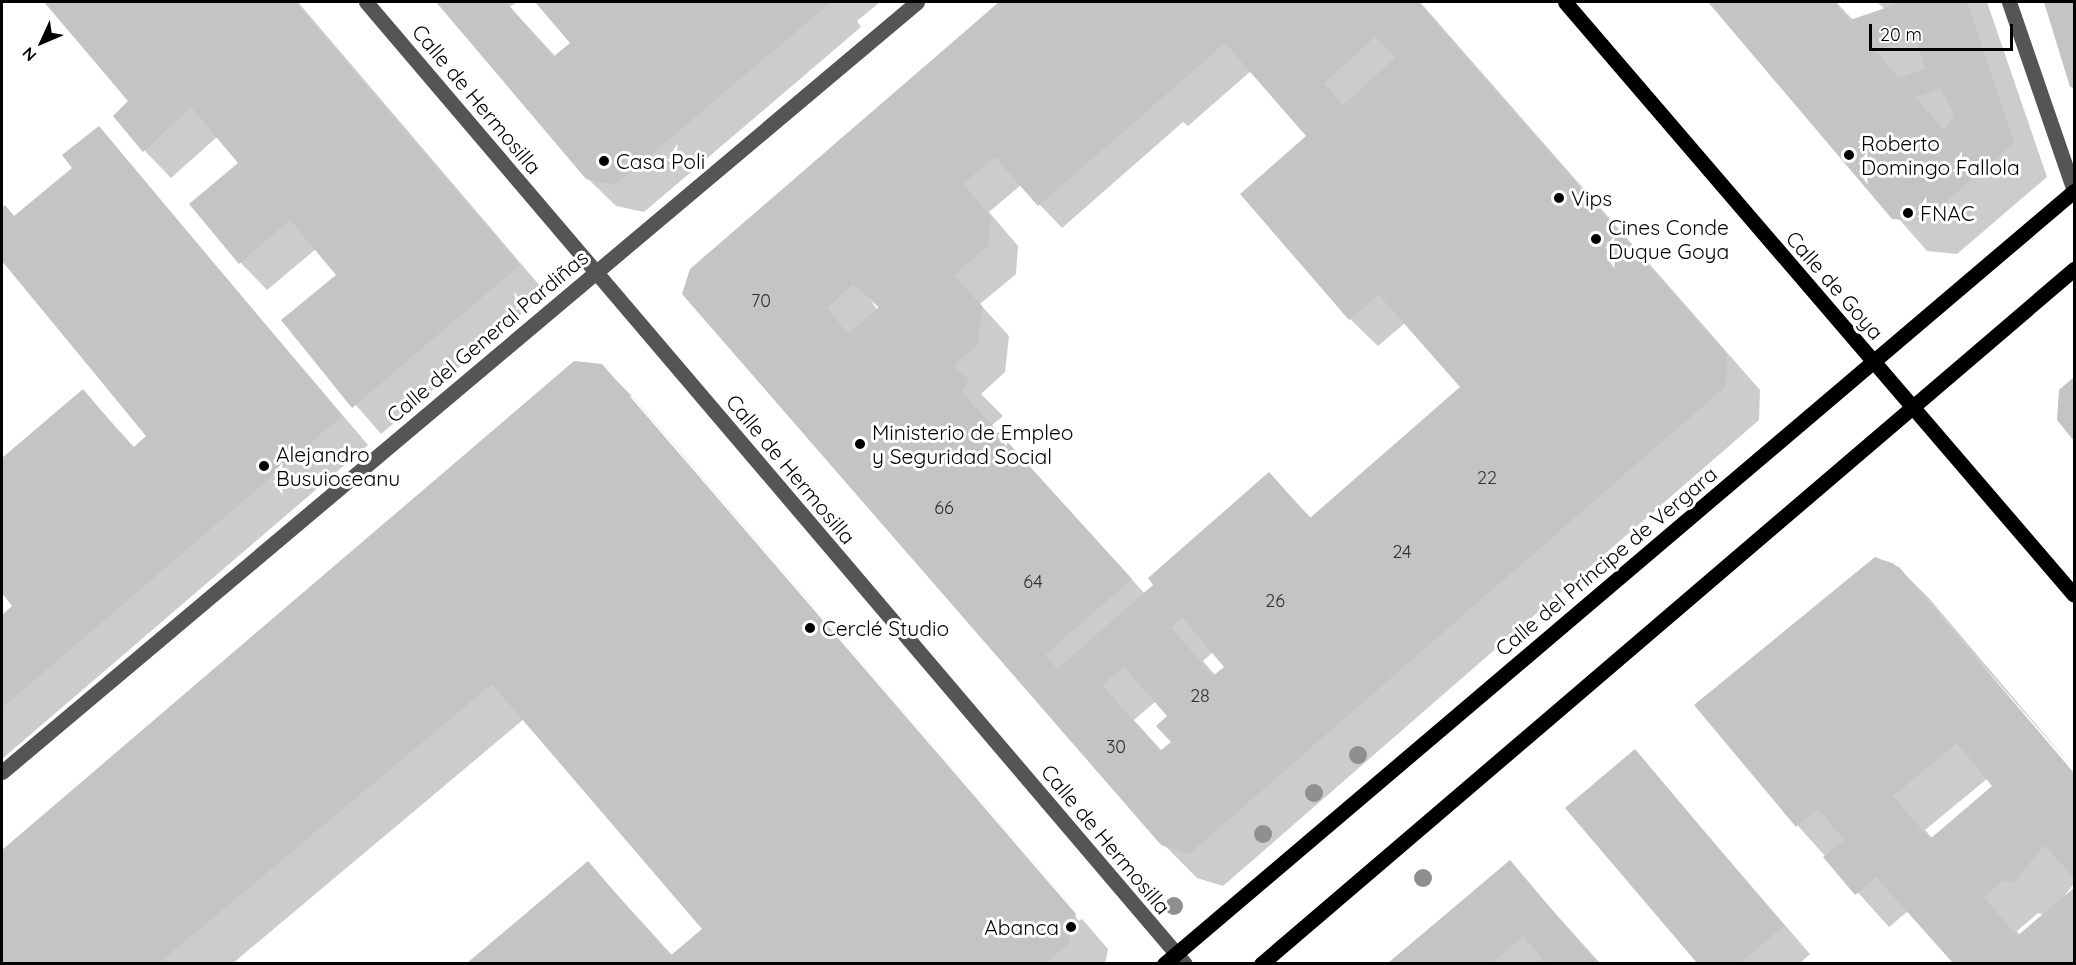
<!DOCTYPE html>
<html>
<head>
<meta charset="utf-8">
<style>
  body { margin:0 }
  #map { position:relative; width:2076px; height:965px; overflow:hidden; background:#fff; font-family:Quicksand,sans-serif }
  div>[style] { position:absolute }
  .shadow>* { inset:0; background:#0003 }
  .building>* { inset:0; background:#c4c4c4 }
  .minor>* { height:15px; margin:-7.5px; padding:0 7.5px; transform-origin:7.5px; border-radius:7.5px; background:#555 }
  .major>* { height:15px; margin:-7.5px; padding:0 7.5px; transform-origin:7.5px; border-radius:7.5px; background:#000 }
  .trees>* { width:18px; height:18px; margin:-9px; border-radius:50%; background:#8f8f8f }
  .dots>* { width:16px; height:16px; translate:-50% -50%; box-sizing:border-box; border:3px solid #fff; border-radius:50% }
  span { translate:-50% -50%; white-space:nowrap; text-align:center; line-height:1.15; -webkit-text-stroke:6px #fff; paint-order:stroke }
  .number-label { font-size:18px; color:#313131 }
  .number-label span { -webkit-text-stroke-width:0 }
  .street-label { font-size:21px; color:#000 }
  .poi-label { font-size:21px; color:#000 }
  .left { translate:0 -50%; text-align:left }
  .right { translate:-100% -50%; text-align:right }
  .frame { position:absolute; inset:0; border:3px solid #000; pointer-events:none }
  .north { position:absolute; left:12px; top:12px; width:60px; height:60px; -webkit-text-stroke:4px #fff; paint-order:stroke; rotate:226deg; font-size:16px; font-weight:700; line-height:24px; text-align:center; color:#000 }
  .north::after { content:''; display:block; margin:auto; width:21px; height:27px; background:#000; clip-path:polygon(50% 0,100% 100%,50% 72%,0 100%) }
  .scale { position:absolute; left:1869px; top:24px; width:144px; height:27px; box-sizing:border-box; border:3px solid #000; border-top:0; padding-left:8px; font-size:18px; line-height:21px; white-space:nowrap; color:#000; -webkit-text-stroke:4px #fff; paint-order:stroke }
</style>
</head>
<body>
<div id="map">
  <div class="shadow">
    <i style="clip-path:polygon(46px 2px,298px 2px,546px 293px,381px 434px,283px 321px,338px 275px,316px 249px,267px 290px,240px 262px,240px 163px,218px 136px,171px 178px,144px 150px,130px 101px)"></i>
    <i style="clip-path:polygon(439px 2px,517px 2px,510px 7px,556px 57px,572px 43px,537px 2px,880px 2px,857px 21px,861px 27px,644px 212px,616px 206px,587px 178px)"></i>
    <i style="clip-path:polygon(evenodd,1001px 2px,1420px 2px,1760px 390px,1759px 420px,1223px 886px,1197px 878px,1163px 844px,684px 294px,1001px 2px,1251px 71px,1308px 136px,1350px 319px,1378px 346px,1405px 323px,1462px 387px,1311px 518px,1269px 474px,1145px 594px,992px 425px,1003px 416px,981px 394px,1005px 372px,1009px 336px,980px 304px,1016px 274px,1018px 246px,989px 212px,1021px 185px,1062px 228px,1183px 122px,1188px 126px,1251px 71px,1001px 2px,870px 299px,880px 309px,878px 311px,870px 299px,1001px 2px,1213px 652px,1226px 667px,1216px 676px,1203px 661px,1213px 652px,1001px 2px,1156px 701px,1169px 716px,1173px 742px,1162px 751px,1134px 720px,1156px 701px)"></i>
    <i style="clip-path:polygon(1709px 2px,1836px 2px,1853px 20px,1886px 10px,1877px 2px,1987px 2px,2047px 177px,1957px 254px,1927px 251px)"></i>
    <i style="clip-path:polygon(2044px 2px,2074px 2px,2074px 89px,2072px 86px)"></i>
    <i style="clip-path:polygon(99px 128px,368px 445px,2px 759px,2px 617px,14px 606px,2px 590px,2px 460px,83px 391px,135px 448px,148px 436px,2px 259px,2px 210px,15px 217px,74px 168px)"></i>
    <i style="clip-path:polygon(evenodd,574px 363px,601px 365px,635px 399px,1108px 949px,1105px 964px,470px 964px,588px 863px,673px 956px,704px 930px,524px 719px,232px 964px,2px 964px,2px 852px,574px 363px,628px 396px,632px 396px,1082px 919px,1079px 921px,628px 396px)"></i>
    <i style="clip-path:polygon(2074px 379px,2074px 439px,2058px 420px,2060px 391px)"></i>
    <i style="clip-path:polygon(evenodd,1875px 558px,1893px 563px,1928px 597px,2074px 769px,1919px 593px,2074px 774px,2074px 884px,2064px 896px,2074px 889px,2074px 964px,1954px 964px,1908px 911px,1889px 927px,1798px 826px,1875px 558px,1988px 778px,1994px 786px,1933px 839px,1925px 830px,1988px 778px,1875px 558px,2038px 913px,2044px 915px,2020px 935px,2017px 931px,2038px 913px)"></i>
    <i style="clip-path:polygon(1635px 751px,1810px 954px,1799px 964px,1699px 964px,1569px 811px)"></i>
    <i style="clip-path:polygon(1509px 862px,1601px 964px,1389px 964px)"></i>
  </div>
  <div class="building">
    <i style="clip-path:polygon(44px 2px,295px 2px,520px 265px,352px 408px,281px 320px,336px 275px,290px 220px,239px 264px,189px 204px,238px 163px,191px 107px,143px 152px,113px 116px,128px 101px)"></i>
    <i style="clip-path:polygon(436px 2px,506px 2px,553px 57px,570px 43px,535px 2px,831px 2px,615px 185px,586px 179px)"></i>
    <i style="clip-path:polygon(evenodd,999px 2px,1418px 2px,1727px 355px,1726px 386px,1189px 854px,1161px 845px,682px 294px,690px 269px,999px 2px,1375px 37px,1395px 58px,1343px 105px,1324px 83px,1375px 37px,999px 2px,1225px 43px,1306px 136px,1240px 194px,1349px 320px,1379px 295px,1460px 387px,1310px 518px,1269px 472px,1148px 578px,1153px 585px,1057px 669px,1045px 655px,1132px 579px,961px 391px,970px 381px,954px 366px,978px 344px,982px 306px,954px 275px,988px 246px,991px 217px,963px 184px,995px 157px,1038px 206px,1225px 43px,999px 2px,853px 284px,879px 307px,848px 334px,827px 308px,853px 284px,999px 2px,1182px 617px,1224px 667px,1213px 676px,1171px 627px,1182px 617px,999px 2px,1124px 667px,1167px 716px,1156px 726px,1171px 742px,1160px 751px,1102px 685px,1124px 667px)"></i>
    <i style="clip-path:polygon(evenodd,1708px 2px,1834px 2px,1850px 20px,1903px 2px,1967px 2px,2014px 143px,1923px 221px,1892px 219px,1708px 2px,1916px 37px,1925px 69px,1899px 78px,1875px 51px,1916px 37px,1708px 2px,1941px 88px,1955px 116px,1944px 130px,1915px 97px,1941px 88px)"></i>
    <i style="clip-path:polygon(2044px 2px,2074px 2px,2074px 88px,2070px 87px)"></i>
    <i style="clip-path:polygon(99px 126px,342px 416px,2px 708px,2px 615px,12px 606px,2px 593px,2px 458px,83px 389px,133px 448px,146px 436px,2px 261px,2px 208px,5px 205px,14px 216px,72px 168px,62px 155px)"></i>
    <i style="clip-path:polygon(574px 361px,602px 364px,1076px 914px,1069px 943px,1045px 963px,467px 963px,588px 861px,670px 956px,702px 929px,492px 684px,159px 963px,2px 963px,2px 850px)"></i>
    <i style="clip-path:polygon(2074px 377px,2074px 441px,2057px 420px,2059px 390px)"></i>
    <i style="clip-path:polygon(evenodd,1875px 557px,1899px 567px,2074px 773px,2074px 879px,2045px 845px,2013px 883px,2004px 880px,1984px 897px,2017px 936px,2074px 888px,2074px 963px,1953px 963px,1876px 877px,1855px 895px,1823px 857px,1844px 840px,1818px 809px,1796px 827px,1694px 705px,1875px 557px,1957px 743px,1992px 786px,1930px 839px,1893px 796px,1957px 743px)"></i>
    <i style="clip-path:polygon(1635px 749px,1784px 926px,1740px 963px,1697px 963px,1565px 808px)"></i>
    <i style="clip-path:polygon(1510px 860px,1597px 963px,1546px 963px,1523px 936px,1492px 963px,1388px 963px)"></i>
  </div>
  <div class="minor">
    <i style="left:366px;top:2px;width:1263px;rotate:49.59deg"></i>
    <i style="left:2009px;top:2px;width:200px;rotate:71deg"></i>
    <i style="left:2px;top:772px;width:1196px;rotate:-40.08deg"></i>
  </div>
  <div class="major">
    <i style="left:1565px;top:2px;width:781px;rotate:49.36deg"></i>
    <i style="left:1164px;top:964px;width:1194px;rotate:-40.35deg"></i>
    <i style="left:1261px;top:964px;width:1070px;rotate:-40.53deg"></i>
  </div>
  <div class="trees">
    <i style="left:1358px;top:755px"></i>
    <i style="left:1314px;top:793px"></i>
    <i style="left:1263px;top:834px"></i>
    <i style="left:1423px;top:878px"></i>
    <i style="left:1174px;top:906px"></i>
  </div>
  <div class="dots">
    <i style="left:1849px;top:155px;background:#000"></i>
    <i style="left:604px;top:161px;background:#000"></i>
    <i style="left:1559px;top:198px;background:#000"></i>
    <i style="left:1908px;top:213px;background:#000"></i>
    <i style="left:1596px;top:239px;background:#000"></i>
    <i style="left:860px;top:444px;background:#000"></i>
    <i style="left:264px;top:466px;background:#000"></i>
    <i style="left:810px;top:628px;background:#000"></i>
    <i style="left:1071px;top:927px;background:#000"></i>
  </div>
  <div class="number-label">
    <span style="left:761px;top:301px">70</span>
    <span style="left:1487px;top:478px">22</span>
    <span style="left:944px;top:508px">66</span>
    <span style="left:1402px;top:552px">24</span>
    <span style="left:1033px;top:582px">64</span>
    <span style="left:1275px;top:601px">26</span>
    <span style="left:1200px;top:696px">28</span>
    <span style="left:1116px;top:747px">30</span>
  </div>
  <div class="street-label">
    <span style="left:477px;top:99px;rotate:50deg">Calle de Hermosilla</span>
    <span style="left:1835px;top:285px;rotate:49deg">Calle de Goya</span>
    <span style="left:487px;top:336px;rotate:-40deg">Calle del General Pardiñas</span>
    <span style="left:791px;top:469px;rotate:50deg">Calle de Hermosilla</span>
    <span style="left:1606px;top:561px;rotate:-40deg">Calle del Príncipe de Vergara</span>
    <span style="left:1106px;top:839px;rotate:50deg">Calle de Hermosilla</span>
  </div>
  <div class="poi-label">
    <span class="left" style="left:1861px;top:155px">Roberto<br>Domingo Fallola</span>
    <span class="left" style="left:616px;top:161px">Casa Poli</span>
    <span class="left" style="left:1571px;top:198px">Vips</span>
    <span class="left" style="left:1920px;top:213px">FNAC</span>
    <span class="left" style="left:1608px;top:239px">Cines Conde<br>Duque Goya</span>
    <span class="left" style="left:872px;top:444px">Ministerio de Empleo<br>y Seguridad Social</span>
    <span class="left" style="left:276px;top:466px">Alejandro<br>Busuioceanu</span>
    <span class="left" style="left:822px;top:628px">Cerclé Studio</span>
    <span class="right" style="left:1059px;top:927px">Abanca</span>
  </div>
  <div class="frame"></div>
  <div class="north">N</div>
  <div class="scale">20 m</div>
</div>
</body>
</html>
